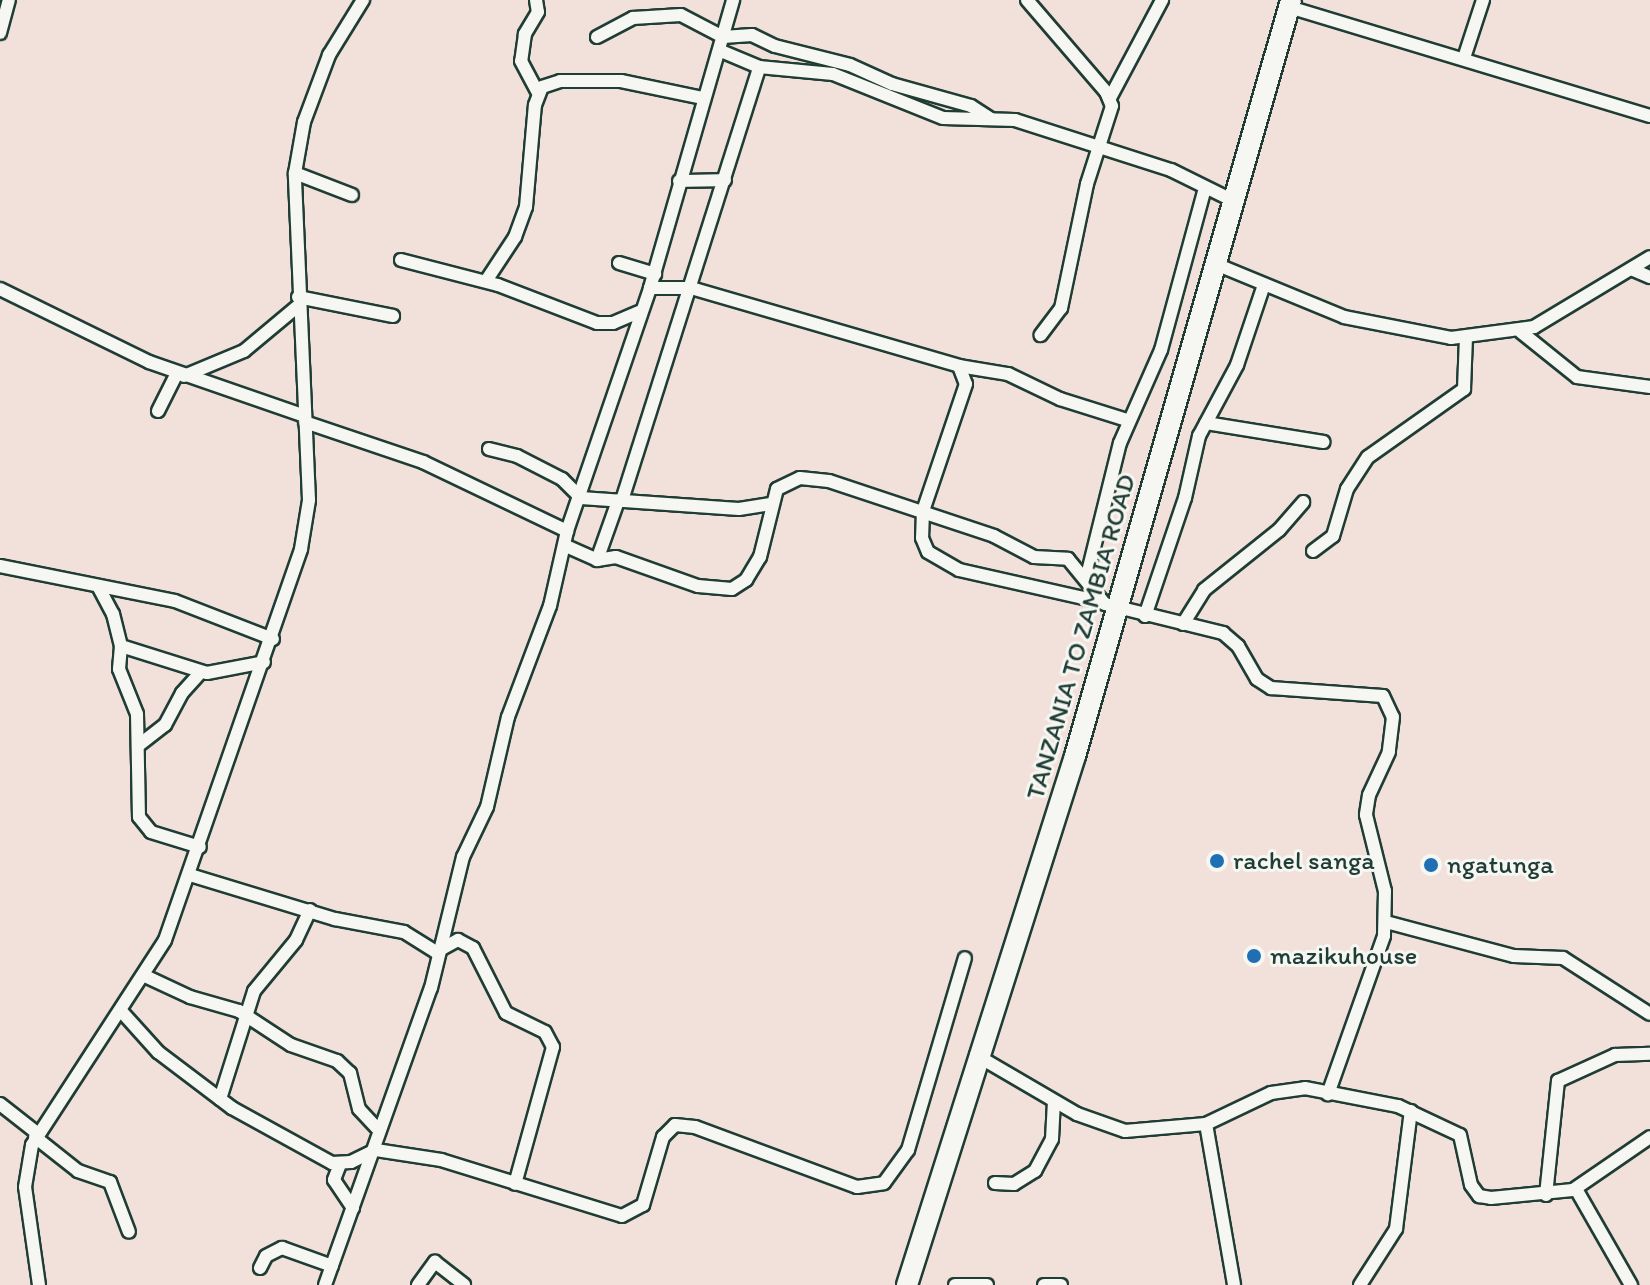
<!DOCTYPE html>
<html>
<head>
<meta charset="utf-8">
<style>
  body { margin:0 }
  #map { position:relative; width:1650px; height:1285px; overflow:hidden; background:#f2e0db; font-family:Itim,sans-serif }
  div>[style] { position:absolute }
  .roads { filter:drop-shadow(2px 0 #1f3d34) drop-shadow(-2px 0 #1f3d34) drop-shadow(0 2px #1f3d34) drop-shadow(0 -2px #1f3d34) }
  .minor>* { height:12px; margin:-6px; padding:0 6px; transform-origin:6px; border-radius:6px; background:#f6f6f2 }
  .trunk>* { height:20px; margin:-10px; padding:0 10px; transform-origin:10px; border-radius:10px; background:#f6f6f2 }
  .dots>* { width:22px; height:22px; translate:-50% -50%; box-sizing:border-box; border:4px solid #f6f6f2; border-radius:50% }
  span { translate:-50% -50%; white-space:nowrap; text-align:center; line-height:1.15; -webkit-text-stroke:6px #f6f6f2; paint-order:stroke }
  .street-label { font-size:26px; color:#1f3d34 }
  .poi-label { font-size:26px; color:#1f3d34 }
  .left { translate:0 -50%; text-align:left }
</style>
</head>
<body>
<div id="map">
  <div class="roads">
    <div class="minor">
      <i style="left:536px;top:0;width:12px;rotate:81deg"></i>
      <i style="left:538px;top:12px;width:26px;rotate:121deg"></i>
      <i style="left:525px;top:34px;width:27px;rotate:98deg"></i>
      <i style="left:521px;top:61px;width:36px;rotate:62deg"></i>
      <i style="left:1027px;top:0;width:121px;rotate:49.3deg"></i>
      <i style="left:1106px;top:92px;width:15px;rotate:67deg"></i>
      <i style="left:1112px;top:106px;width:82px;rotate:107.8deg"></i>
      <i style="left:1087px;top:184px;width:127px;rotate:101.8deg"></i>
      <i style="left:1061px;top:308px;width:34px;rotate:127deg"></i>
      <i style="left:1289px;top:7px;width:377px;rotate:16.8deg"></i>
      <i style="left:0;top:33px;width:34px;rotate:-75deg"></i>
      <i style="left:597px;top:37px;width:41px;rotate:-27.8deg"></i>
      <i style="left:633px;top:18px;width:48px;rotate:-3.6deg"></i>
      <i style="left:681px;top:15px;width:47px;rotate:27.6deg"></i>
      <i style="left:723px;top:37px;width:29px;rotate:-4deg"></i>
      <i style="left:752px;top:35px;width:25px;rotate:26deg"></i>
      <i style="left:775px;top:46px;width:77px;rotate:14.2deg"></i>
      <i style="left:850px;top:65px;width:46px;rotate:24.3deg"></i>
      <i style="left:892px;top:84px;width:82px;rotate:15.6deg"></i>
      <i style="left:971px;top:106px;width:24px;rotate:33deg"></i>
      <i style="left:721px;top:51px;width:41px;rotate:22.8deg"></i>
      <i style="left:759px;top:67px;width:74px;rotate:5.4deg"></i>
      <i style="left:833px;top:74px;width:118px;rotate:21.8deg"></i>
      <i style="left:943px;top:118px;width:72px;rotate:1.6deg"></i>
      <i style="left:1015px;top:120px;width:164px;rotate:17.8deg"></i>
      <i style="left:1171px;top:170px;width:72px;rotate:26.2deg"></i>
      <i style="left:1464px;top:58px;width:61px;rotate:-71.9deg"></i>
      <i style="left:1110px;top:98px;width:111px;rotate:-62deg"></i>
      <i style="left:295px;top:173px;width:61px;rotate:21.1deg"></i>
      <i style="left:679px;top:181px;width:46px;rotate:-1.2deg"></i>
      <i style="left:401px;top:260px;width:100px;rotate:14.5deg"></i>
      <i style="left:498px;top:285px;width:106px;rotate:21deg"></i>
      <i style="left:597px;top:323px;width:16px"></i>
      <i style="left:613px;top:323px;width:28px;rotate:-23deg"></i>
      <i style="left:619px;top:263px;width:38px;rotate:17deg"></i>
      <i style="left:1218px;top:265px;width:136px;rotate:22.4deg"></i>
      <i style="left:1344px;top:317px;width:109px;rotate:11.1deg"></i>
      <i style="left:1451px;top:338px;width:84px;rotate:-7.5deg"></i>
      <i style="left:1534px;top:327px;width:135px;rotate:-31.1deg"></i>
      <i style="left:1631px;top:269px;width:21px;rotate:23deg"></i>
      <i style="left:486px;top:281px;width:53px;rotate:-56.6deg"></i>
      <i style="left:515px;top:237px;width:32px;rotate:-70deg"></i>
      <i style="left:526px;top:207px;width:102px;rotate:-85deg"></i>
      <i style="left:535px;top:105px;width:19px;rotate:-69deg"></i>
      <i style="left:542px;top:87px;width:19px;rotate:-18deg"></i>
      <i style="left:560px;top:81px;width:61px"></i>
      <i style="left:621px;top:81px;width:84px;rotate:11.7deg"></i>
      <i style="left:650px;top:288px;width:41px"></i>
      <i style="left:691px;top:288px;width:279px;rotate:16.2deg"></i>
      <i style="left:959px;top:366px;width:19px;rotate:69deg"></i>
      <i style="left:966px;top:384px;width:134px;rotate:108.7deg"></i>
      <i style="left:923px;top:511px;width:27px;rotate:92deg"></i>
      <i style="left:922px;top:538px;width:15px;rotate:67deg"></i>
      <i style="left:928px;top:552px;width:36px;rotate:30deg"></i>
      <i style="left:959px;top:570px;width:146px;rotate:12.7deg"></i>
      <i style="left:0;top:289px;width:166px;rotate:26.1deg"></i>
      <i style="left:149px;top:362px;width:165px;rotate:19.1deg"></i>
      <i style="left:298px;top:297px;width:97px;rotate:11.3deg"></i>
      <i style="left:1521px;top:332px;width:72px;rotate:38.8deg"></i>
      <i style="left:1577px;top:377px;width:74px;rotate:7.8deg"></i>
      <i style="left:959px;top:366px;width:50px;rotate:9.3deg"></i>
      <i style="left:1008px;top:374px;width:58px;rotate:25.7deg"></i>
      <i style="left:1060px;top:399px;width:70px;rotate:17.4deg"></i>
      <i style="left:184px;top:376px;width:65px;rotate:-22.6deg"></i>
      <i style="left:244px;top:351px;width:72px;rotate:-39.9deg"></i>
      <i style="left:158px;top:411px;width:42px;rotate:-63.4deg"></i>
      <i style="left:305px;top:422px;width:125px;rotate:18.7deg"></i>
      <i style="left:423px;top:462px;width:160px;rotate:25.6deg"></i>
      <i style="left:1206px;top:423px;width:119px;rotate:9.2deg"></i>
      <i style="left:489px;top:449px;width:29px;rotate:14deg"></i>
      <i style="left:517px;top:456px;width:51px;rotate:27.1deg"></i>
      <i style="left:562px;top:479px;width:27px;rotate:45deg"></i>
      <i style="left:581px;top:498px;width:158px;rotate:4deg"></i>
      <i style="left:739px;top:509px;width:32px;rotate:-9deg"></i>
      <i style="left:623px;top:497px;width:451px;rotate:-72.4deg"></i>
      <i style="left:566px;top:546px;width:34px;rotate:24deg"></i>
      <i style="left:597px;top:560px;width:19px;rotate:-9deg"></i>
      <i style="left:616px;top:557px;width:87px;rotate:19.5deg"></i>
      <i style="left:698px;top:586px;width:34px;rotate:5deg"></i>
      <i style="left:732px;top:589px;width:17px;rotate:-33deg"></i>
      <i style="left:746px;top:580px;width:27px;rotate:-59deg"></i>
      <i style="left:760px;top:557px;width:70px;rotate:-76deg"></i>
      <i style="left:777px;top:489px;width:25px;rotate:-26deg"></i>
      <i style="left:800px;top:478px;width:29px;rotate:6deg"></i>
      <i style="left:829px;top:481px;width:174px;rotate:18.4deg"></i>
      <i style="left:994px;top:536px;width:45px;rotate:27.7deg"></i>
      <i style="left:1034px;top:557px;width:34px;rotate:3deg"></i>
      <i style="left:1068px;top:559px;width:58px;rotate:50.6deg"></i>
      <i style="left:1105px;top:604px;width:122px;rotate:13.8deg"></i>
      <i style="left:1223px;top:633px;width:20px;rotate:41deg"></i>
      <i style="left:1238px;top:646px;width:38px;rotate:60deg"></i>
      <i style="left:1257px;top:679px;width:17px;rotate:33deg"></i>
      <i style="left:1271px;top:688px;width:112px;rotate:4.1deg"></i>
      <i style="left:1383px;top:696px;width:23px;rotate:65deg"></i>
      <i style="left:1393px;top:717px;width:35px;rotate:97deg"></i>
      <i style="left:1389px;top:752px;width:47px;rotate:114.9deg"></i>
      <i style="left:1369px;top:795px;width:20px;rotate:99deg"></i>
      <i style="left:1366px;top:815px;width:78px;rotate:76deg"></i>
      <i style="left:1385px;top:891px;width:45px;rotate:91.3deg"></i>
      <i style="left:1384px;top:936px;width:168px;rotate:109.5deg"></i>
      <i style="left:1313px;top:551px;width:25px;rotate:-37deg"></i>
      <i style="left:1333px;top:536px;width:49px;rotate:-73.4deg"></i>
      <i style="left:1347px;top:489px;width:38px;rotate:-57deg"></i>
      <i style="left:1368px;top:457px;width:118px;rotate:-35.3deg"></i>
      <i style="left:1464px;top:389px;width:51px;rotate:-87.8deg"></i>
      <i style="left:597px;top:560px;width:63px;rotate:-70.4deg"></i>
      <i style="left:0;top:566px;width:178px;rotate:11.3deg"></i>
      <i style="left:175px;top:601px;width:105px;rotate:21.2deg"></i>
      <i style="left:1086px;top:580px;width:141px;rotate:-76.1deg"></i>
      <i style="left:1120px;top:443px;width:102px;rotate:-66.2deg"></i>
      <i style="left:1161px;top:350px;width:168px;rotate:-74.8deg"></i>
      <i style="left:98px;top:586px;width:32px;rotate:62deg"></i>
      <i style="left:113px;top:614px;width:33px;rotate:76deg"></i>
      <i style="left:121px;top:646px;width:23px;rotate:95deg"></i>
      <i style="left:119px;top:669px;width:48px;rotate:68.2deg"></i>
      <i style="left:137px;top:714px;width:103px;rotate:88.9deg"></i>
      <i style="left:139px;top:817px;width:19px;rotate:51deg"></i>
      <i style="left:151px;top:832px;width:51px;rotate:17deg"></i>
      <i style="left:1145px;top:616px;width:125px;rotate:-71.3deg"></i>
      <i style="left:1185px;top:498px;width:64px;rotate:-77.3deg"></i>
      <i style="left:1199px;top:436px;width:81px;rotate:-61.8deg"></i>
      <i style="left:1237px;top:365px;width:84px;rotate:-71.4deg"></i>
      <i style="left:1183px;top:624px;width:40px;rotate:-58deg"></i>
      <i style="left:1204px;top:590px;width:96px;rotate:-38.7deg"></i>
      <i style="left:1279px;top:530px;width:37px;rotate:-49deg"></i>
      <i style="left:121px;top:646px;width:90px;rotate:17.4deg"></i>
      <i style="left:207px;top:673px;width:58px;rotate:-10.9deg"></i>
      <i style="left:139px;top:745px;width:33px;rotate:-38deg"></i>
      <i style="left:165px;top:725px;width:36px;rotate:-62deg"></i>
      <i style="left:182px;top:693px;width:28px;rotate:-48deg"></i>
      <i style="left:190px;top:875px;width:152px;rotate:16.9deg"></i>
      <i style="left:335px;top:919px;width:70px;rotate:10.7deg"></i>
      <i style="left:404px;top:932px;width:38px;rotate:32deg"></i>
      <i style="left:436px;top:952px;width:25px;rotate:-29deg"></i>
      <i style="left:458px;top:940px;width:17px;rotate:28deg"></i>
      <i style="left:473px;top:948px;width:73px;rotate:63.1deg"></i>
      <i style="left:506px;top:1013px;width:43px;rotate:26deg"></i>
      <i style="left:545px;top:1032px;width:17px;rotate:62deg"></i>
      <i style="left:553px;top:1047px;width:142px;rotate:105.5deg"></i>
      <i style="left:1386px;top:922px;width:132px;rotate:14.9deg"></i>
      <i style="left:1514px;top:956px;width:49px;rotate:2.3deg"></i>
      <i style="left:1563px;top:958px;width:103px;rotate:32.8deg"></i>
      <i style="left:145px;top:976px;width:50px;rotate:25deg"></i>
      <i style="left:190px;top:997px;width:51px;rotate:15.9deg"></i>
      <i style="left:239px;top:1011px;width:62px;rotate:33.2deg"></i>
      <i style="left:291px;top:1045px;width:49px;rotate:19.2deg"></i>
      <i style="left:337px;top:1061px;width:18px;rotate:43deg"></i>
      <i style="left:350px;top:1073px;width:37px;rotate:76deg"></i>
      <i style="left:359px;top:1109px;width:26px;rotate:47deg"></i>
      <i style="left:122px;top:1012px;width:54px;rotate:48deg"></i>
      <i style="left:158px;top:1052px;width:93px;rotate:37.1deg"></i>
      <i style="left:232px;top:1108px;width:114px;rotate:28.8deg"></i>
      <i style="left:332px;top:1163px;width:19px;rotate:-3deg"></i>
      <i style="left:351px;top:1162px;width:28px;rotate:-26deg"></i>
      <i style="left:376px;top:1150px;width:66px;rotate:8.7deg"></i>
      <i style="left:441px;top:1160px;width:189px;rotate:17.2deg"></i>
      <i style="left:622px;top:1216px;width:24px;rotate:-28deg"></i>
      <i style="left:643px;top:1205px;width:71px;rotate:-73.6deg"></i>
      <i style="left:663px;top:1137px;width:17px;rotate:-45deg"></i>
      <i style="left:675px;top:1125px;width:20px;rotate:6deg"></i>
      <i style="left:695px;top:1127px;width:173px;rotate:20.3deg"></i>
      <i style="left:857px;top:1187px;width:27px;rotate:-8deg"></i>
      <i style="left:884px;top:1183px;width:41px;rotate:-54deg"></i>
      <i style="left:908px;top:1150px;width:200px;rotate:-73.5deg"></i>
      <i style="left:976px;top:1055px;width:117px;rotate:30.3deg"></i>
      <i style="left:1077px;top:1114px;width:51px;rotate:19.5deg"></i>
      <i style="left:1125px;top:1131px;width:81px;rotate:-4.9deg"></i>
      <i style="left:1206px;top:1124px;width:72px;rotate:-25.5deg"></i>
      <i style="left:1271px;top:1093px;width:34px;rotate:-8deg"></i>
      <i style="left:1305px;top:1088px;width:95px;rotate:11deg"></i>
      <i style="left:1398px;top:1106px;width:68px;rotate:25.1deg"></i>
      <i style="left:1460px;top:1135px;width:51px;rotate:77.6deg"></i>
      <i style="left:1471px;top:1185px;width:14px;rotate:54deg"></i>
      <i style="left:1479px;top:1196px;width:12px;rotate:9deg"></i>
      <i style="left:1491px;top:1198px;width:82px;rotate:-5.6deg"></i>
      <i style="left:1573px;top:1190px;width:93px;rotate:-34.5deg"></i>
      <i style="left:220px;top:1099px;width:113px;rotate:-72.5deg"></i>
      <i style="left:254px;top:991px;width:66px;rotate:-50.5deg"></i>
      <i style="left:296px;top:940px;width:33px;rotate:-65deg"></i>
      <i style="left:0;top:1104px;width:47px;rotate:38.1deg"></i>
      <i style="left:1206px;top:1124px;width:163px;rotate:80.1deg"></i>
      <i style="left:35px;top:1137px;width:55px;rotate:38.3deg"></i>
      <i style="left:78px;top:1171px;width:34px;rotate:19deg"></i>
      <i style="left:110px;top:1182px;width:53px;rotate:69.2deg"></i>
      <i style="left:340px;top:1164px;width:17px;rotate:111deg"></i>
      <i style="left:334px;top:1180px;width:34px;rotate:56deg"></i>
      <i style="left:995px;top:1183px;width:19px;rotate:3deg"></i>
      <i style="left:1014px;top:1184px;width:25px;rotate:-32deg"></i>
      <i style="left:1035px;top:1171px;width:36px;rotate:-62deg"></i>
      <i style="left:1052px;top:1139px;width:37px;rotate:-87deg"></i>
      <i style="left:1576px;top:1189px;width:111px;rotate:60.2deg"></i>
      <i style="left:1546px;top:1195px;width:115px;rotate:-84deg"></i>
      <i style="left:1558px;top:1081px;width:63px;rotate:-24.5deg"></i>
      <i style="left:1615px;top:1055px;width:35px;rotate:-2deg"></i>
      <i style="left:260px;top:1268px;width:13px;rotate:-63deg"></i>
      <i style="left:266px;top:1256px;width:18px;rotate:-27deg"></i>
      <i style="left:282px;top:1248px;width:53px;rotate:19.8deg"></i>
      <i style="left:39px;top:1285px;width:99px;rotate:-98.1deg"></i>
      <i style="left:25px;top:1187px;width:43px;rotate:-80.5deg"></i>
      <i style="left:32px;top:1145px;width:244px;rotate:-57deg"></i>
      <i style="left:165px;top:940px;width:414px;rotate:-70.8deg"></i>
      <i style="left:301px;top:549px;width:50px;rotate:-80.7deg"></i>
      <i style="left:309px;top:500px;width:327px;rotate:-92.5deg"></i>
      <i style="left:295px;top:173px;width:52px;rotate:-80deg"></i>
      <i style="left:304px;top:122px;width:72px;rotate:-69.5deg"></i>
      <i style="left:329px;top:55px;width:65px;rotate:-58.3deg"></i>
      <i style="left:325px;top:1285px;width:315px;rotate:-70.4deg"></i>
      <i style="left:431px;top:988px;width:135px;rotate:-76.3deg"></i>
      <i style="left:463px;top:857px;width:55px;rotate:-64.4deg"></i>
      <i style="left:487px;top:807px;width:92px;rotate:-76.9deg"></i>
      <i style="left:508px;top:717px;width:119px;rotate:-69.3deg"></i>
      <i style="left:550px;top:606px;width:77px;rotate:-77.2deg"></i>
      <i style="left:567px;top:531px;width:257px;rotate:-71.1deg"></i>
      <i style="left:650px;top:288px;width:300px;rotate:-73.9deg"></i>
      <i style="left:418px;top:1285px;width:29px;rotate:-54deg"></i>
      <i style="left:435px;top:1262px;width:37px;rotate:38deg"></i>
      <i style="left:955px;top:1285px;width:32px"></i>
      <i style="left:1044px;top:1285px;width:17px"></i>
      <i style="left:1360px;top:1285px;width:67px;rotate:-57.3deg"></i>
      <i style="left:1396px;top:1229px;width:119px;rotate:-82.8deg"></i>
    </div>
    <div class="trunk">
      <i style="left:907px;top:1285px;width:555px;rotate:-72.38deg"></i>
      <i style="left:1075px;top:756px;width:786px;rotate:-74.05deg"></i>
    </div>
  </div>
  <div class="dots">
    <i style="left:1217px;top:861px;background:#1f6fb2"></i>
    <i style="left:1431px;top:865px;background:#1f6fb2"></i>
    <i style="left:1254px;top:956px;background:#1f6fb2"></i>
  </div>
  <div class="street-label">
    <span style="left:1081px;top:637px;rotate:-74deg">TANZANIA TO ZAMBIA ROAD</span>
  </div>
  <div class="poi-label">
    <span class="left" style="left:1233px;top:861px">rachel sanga</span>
    <span class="left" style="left:1447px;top:865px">ngatunga</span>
    <span class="left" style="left:1270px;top:956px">mazikuhouse</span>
  </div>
</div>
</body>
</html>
